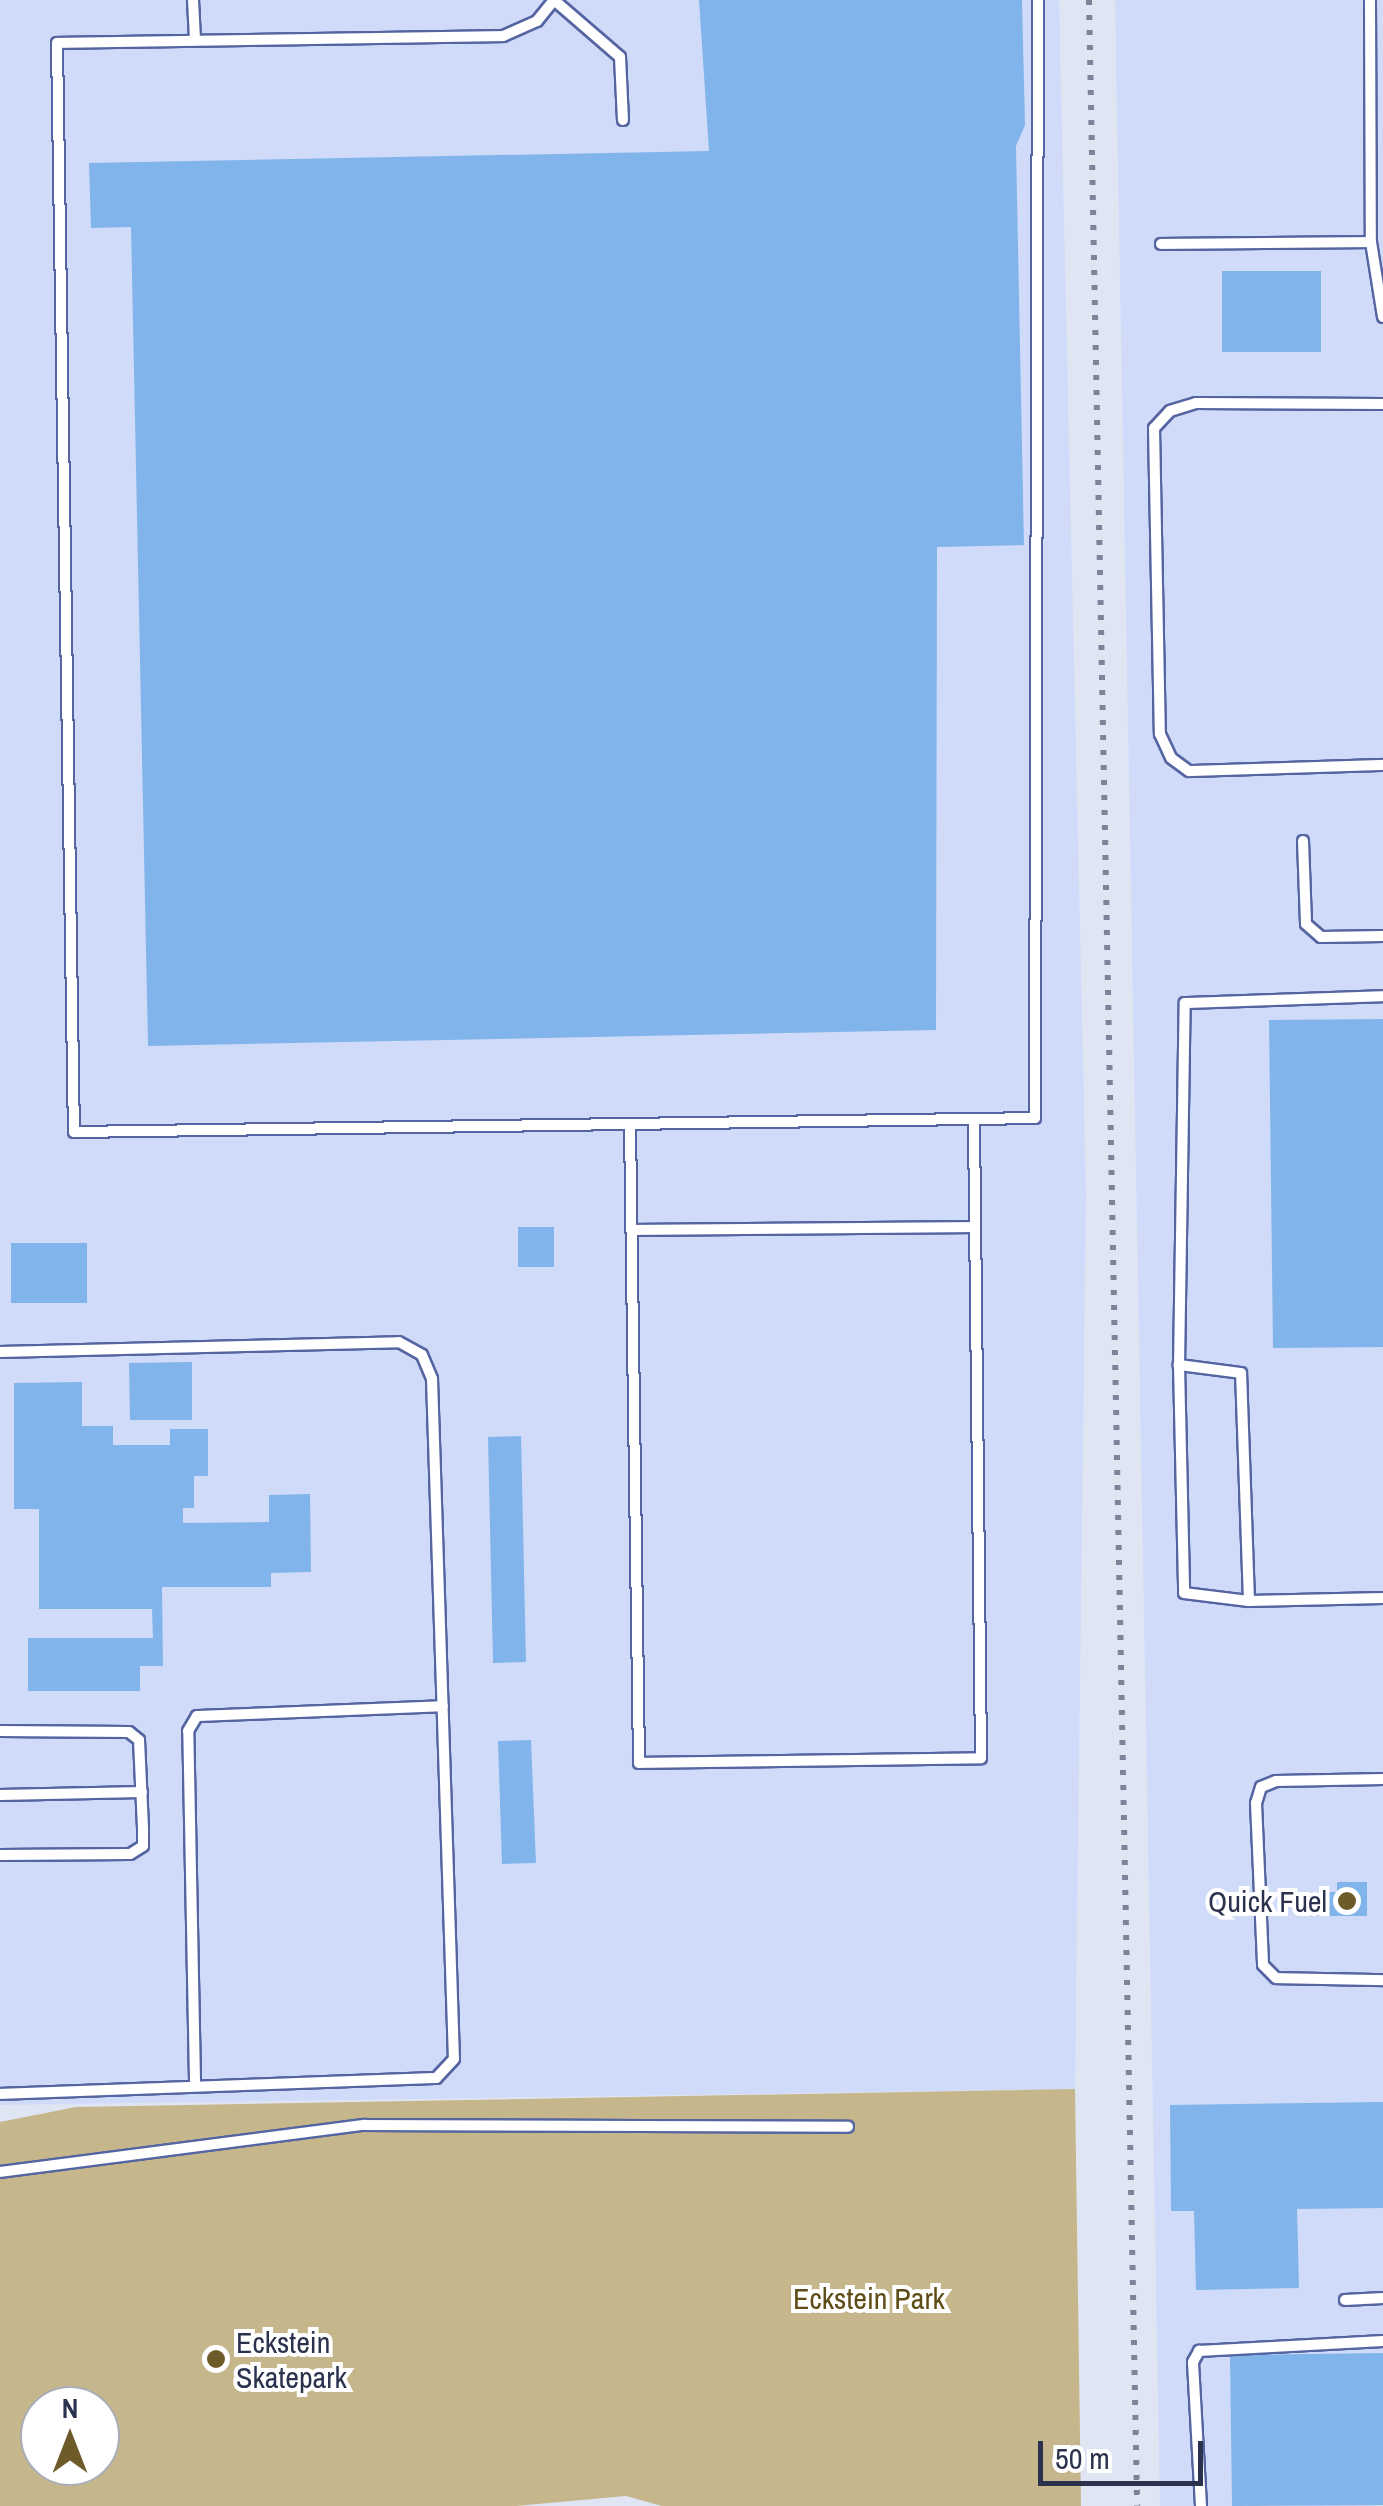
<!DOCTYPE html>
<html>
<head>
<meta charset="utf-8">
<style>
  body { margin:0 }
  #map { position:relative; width:1383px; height:2506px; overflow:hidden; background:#e0e5f3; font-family:"Archivo Narrow",sans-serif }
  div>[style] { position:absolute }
  .built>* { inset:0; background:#d0dbf9 }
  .green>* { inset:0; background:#c5b68c }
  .building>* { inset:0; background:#81b4ea }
  .roads { filter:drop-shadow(2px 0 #5465a2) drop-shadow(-2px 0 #5465a2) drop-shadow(0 2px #5465a2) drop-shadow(0 -2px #5465a2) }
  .service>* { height:10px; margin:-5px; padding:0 5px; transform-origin:5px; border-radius:5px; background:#fff }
  .rail>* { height:6px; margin-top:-3px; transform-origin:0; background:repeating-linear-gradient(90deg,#7d849a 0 5px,transparent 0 15px) }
  .dots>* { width:28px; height:28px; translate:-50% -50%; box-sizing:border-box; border:5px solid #fff; border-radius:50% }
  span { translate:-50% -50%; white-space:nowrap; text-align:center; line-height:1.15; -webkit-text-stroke:8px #fff; paint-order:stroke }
  .poi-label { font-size:30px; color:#2a324e }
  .right { translate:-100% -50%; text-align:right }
  .left { translate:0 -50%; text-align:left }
  .park-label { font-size:30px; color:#5f4d17 }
  .north { position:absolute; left:20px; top:2386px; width:100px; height:100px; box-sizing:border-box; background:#fff; border:2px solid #aaadb8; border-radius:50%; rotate:0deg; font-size:28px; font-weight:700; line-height:40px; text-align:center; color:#2a324e }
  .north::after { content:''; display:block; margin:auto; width:35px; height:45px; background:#6d5c2a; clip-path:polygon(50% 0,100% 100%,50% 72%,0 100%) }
  .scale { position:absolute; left:1038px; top:2441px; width:165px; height:45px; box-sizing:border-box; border:5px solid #2a324e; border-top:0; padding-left:12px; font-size:30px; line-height:35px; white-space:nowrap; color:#2a324e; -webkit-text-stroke:8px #fff; paint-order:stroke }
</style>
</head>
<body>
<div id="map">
  <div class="built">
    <i style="clip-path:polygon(0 0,1059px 0,1086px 1196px,1075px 2089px,0 2105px)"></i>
    <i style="clip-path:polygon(1115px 0,1383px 0,1383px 2506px,1160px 2506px)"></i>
  </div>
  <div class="green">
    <i style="clip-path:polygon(evenodd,1075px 2089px,1081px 2506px,662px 2506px,626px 2496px,516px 2506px,0 2506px,0 2122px,76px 2107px,1075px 2089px,40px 2406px,100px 2406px,100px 2466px,40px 2466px,40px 2406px)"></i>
  </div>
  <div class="building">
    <i style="clip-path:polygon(699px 0,1022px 0,1025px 125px,1016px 146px,1024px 545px,937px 547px,936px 1030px,148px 1046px,131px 227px,91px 228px,89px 163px,709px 151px)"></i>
    <i style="clip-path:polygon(1222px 271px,1321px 271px,1321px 352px,1222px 352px)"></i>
    <i style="clip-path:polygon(1383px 1019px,1383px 1347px,1273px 1348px,1269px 1020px)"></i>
    <i style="clip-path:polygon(518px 1227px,554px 1227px,554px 1267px,518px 1267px)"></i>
    <i style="clip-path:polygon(11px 1243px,87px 1243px,87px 1303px,11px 1303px)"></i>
    <i style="clip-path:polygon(192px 1362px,192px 1420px,130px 1420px,129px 1363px)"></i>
    <i style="clip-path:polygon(82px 1382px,82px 1426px,113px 1426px,113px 1445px,170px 1445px,170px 1429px,208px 1429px,208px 1476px,194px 1476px,194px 1508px,183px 1508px,183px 1523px,269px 1522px,269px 1495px,310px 1494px,311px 1572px,271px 1573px,271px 1587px,162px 1587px,163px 1666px,140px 1666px,140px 1691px,28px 1691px,28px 1638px,153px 1638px,152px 1609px,39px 1609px,39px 1509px,14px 1509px,14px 1383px)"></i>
    <i style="clip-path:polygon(521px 1436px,526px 1662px,493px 1663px,488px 1437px)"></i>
    <i style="clip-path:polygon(531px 1740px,536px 1863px,502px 1864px,498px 1741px)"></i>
    <i style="clip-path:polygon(1337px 1882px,1367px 1882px,1367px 1916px,1301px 1916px,1301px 1892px,1337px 1892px)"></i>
    <i style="clip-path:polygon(1383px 2102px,1383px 2208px,1297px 2209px,1299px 2288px,1196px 2290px,1194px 2211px,1171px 2211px,1170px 2105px)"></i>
    <i style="clip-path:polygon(1383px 2353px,1383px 2505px,1232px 2506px,1230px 2355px)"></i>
  </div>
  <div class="roads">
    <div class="service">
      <i style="left:193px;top:0;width:40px;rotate:87.1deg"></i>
      <i style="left:554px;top:0;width:27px;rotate:129deg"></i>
      <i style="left:537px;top:21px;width:37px;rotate:156deg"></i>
      <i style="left:503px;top:36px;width:446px;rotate:179.1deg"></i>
      <i style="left:57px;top:43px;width:1089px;rotate:89.11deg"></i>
      <i style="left:74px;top:1132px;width:961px;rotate:-0.83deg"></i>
      <i style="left:1035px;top:1118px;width:1118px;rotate:-89.85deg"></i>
      <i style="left:554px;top:0;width:87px;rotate:40.8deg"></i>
      <i style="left:620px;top:57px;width:63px;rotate:87.3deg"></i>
      <i style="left:1370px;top:0;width:242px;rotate:89.8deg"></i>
      <i style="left:1371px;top:242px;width:76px;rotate:80.9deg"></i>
      <i style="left:1161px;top:244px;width:210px;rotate:-0.5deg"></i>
      <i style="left:1383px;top:404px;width:187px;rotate:-179.7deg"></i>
      <i style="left:1196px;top:403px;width:27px;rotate:163deg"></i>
      <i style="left:1170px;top:411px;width:23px;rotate:133deg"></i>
      <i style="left:1154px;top:428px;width:306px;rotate:88.9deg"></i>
      <i style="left:1160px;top:734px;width:26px;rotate:65deg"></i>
      <i style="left:1171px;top:758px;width:22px;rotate:36deg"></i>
      <i style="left:1189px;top:771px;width:194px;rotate:-1.8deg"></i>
      <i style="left:1303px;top:841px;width:83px;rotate:87.9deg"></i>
      <i style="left:1306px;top:924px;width:20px;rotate:41deg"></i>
      <i style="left:1321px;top:937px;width:62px;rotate:-0.9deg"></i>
      <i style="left:630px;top:1125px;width:638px;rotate:89.19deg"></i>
      <i style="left:639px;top:1763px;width:342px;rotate:-0.8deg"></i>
      <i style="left:981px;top:1758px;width:638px;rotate:-90.63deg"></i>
      <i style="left:633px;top:1230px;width:342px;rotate:-0.5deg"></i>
      <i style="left:0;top:1352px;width:399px;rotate:-1.4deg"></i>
      <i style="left:399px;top:1342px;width:26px;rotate:29deg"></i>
      <i style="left:422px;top:1355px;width:26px;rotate:67deg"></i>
      <i style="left:432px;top:1379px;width:680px;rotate:88.15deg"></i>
      <i style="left:454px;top:2059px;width:26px;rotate:133deg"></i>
      <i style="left:436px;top:2078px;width:436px;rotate:177.9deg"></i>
      <i style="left:1179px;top:1365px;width:362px;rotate:-89.1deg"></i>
      <i style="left:1185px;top:1003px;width:198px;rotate:-2deg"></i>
      <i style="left:1249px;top:1601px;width:228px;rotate:-92deg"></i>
      <i style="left:1241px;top:1373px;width:63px;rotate:-172.6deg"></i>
      <i style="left:1179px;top:1365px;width:228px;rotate:88.7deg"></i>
      <i style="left:1184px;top:1593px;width:65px;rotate:7deg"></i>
      <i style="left:1249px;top:1601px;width:134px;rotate:-1.3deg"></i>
      <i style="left:0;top:1731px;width:129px;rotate:0.4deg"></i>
      <i style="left:129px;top:1732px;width:13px;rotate:39deg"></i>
      <i style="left:139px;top:1740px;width:89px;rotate:87.4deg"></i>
      <i style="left:143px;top:1829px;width:17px;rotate:90deg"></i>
      <i style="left:143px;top:1846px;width:15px;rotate:148deg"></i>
      <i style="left:130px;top:1854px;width:130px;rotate:179.6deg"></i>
      <i style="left:1383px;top:1779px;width:107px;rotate:178.9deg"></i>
      <i style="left:1276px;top:1781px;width:16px;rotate:158deg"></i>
      <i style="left:1261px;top:1787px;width:17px;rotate:107deg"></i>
      <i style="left:1256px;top:1803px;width:162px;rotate:87.5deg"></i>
      <i style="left:1263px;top:1965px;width:18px;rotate:45deg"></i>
      <i style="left:1276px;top:1978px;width:107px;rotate:1.1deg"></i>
      <i style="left:0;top:1795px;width:142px;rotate:-1.2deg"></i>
      <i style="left:195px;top:2081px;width:350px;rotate:-91.1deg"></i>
      <i style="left:188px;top:1731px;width:17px;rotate:-59deg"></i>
      <i style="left:197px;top:1716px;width:246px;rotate:-2.3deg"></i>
      <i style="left:0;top:2172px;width:367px;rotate:-7.4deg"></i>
      <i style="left:364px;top:2125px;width:484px;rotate:0.2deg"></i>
      <i style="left:1345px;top:2300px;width:38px;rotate:-3deg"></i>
      <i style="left:1201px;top:2506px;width:144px;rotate:-93.2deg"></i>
      <i style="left:1193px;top:2362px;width:13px;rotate:-61deg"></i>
      <i style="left:1199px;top:2351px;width:184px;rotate:-3.1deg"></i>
    </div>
  </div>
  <div class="rail">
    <i style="left:1089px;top:0;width:2506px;rotate:88.9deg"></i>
  </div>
  <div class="dots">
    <i style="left:1347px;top:1901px;background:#6d5c2a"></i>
    <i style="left:216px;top:2359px;background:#6d5c2a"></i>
  </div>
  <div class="poi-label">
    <span class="right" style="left:1327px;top:1901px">Quick Fuel</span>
    <span class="left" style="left:236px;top:2359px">Eckstein<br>Skatepark</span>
  </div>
  <div class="park-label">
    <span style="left:869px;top:2298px">Eckstein Park</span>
  </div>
  <div class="north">N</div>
  <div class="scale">50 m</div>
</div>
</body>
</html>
